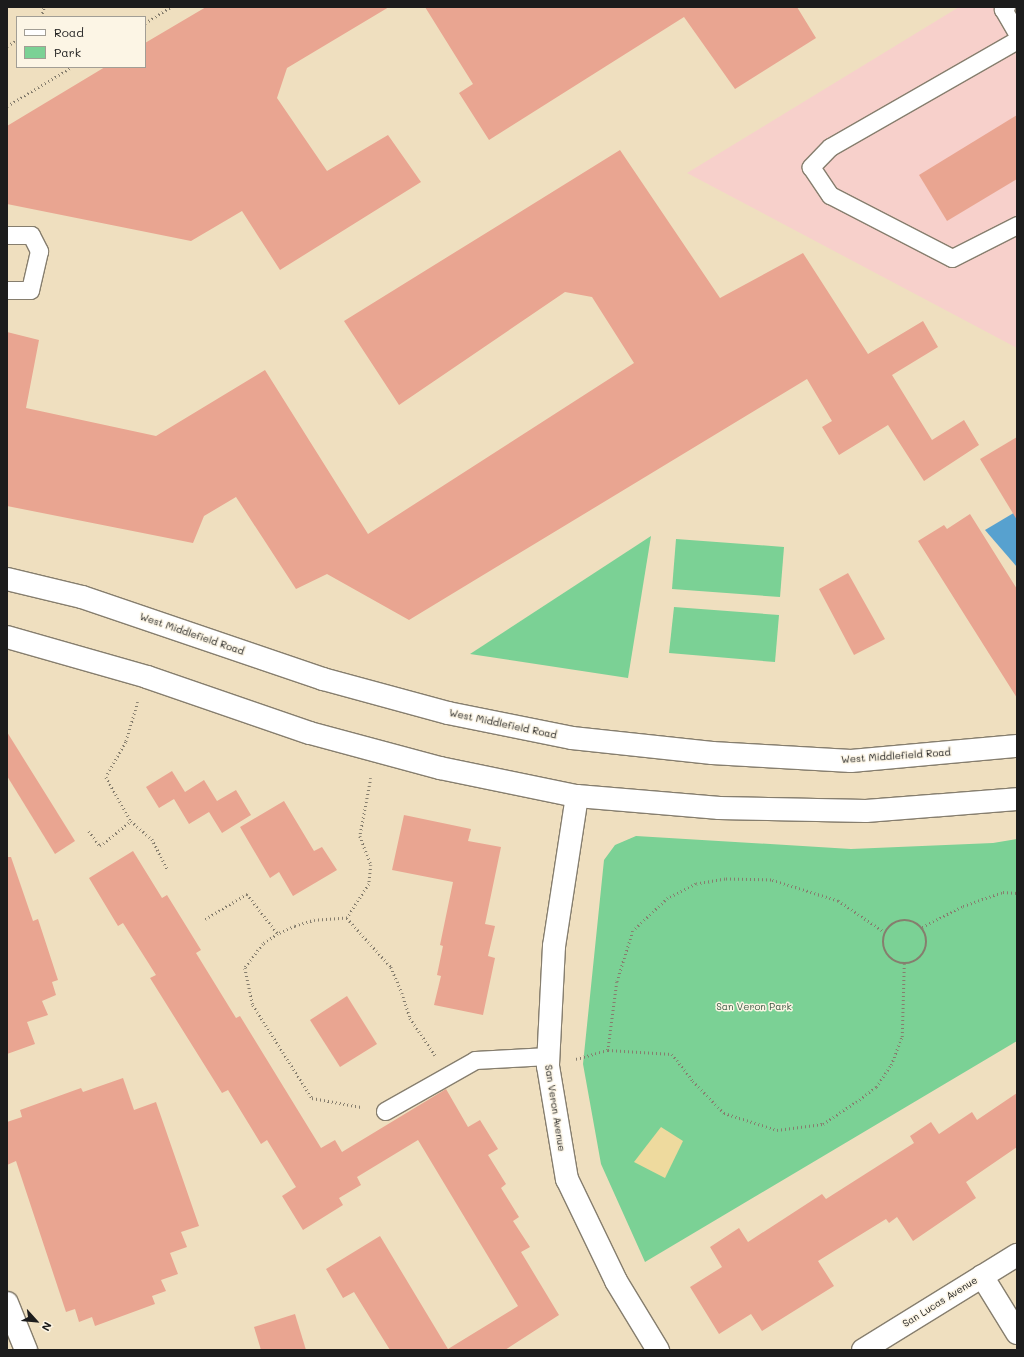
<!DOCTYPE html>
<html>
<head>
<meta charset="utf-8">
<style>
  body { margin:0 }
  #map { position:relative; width:1024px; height:1357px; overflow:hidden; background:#efdfbf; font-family:Mali,sans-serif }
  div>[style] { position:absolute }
  .built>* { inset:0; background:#f7d0cb }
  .green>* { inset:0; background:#7bd195 }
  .sand>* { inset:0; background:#eeda9e }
  .water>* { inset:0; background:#57a1cf }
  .building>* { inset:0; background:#e9a591 }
  .path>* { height:2.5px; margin-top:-1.25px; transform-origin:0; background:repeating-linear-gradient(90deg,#867e6e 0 1px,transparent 0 4px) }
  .path>.ring { margin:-1.25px; padding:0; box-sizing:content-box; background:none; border:2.5px solid #867e6e; border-radius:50% }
  .roads { filter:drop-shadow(1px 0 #867e6e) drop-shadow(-1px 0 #867e6e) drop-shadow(0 1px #867e6e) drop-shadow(0 -1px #867e6e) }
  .service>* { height:17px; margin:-8.5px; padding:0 8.5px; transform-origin:8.5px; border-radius:8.5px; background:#fff }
  .minor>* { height:22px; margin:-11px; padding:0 11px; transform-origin:11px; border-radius:11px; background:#fff }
  .secondary>* { height:22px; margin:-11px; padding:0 11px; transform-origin:11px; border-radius:11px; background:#fff }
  span { translate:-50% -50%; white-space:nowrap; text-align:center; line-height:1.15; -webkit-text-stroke:3px #fcf5e5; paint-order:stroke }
  .street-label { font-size:10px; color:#1c1c1c }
  .park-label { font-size:10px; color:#3d5b46 }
  .frame { position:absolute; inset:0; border:8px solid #1c1c1c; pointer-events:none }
  .legend { position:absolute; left:16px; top:16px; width:130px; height:52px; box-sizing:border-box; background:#fcf5e5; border:1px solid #a29e95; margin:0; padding:5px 7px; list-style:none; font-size:12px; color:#1c1c1c }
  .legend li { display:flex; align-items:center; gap:8px; height:20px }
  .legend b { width:20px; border:1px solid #a29e95 }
  .north { position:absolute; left:16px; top:1301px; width:40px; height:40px; -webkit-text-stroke:3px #fcf5e5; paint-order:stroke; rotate:117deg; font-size:11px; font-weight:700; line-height:16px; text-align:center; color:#1c1c1c }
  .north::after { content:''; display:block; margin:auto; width:14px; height:18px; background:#1c1c1c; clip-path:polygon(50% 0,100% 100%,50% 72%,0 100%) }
</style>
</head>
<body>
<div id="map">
  <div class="built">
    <i style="clip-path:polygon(959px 7px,1017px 7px,1017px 348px,687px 173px)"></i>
  </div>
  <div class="green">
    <i style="clip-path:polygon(651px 536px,628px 678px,470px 654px)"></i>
    <i style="clip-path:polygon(676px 539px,784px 547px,780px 597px,672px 589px)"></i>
    <i style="clip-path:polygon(674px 607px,779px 615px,775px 662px,669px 653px)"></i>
    <i style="clip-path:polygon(636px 836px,851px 849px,993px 843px,1017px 839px,1017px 1041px,645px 1262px,601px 1164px,583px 1064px,604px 860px,615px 845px)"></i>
  </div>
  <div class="sand">
    <i style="clip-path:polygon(661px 1127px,683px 1141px,665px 1178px,634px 1162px)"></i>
  </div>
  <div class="water">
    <i style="clip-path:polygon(1017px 511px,1017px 567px,985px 530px)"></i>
  </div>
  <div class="building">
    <i style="clip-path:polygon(206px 7px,389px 7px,287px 68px,277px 98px,327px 171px,388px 135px,421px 182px,280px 270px,242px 211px,191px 241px,7px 204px,7px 126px,105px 67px,145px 67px,145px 43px)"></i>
    <i style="clip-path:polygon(425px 7px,797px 7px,816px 38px,735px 89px,684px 17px,489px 140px,459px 93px,473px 84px)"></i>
    <i style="clip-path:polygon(1017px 115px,1017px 179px,947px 221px,919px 175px)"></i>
    <i style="clip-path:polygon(620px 150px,720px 298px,803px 253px,868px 354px,923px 321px,938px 347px,892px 375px,932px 440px,964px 420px,979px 445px,924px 481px,888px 425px,839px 455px,822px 427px,832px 421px,807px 379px,409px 620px,327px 574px,296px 589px,236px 497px,204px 516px,193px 543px,7px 506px,7px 332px,39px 340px,26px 408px,156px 436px,265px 370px,368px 534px,634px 363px,592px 297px,565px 292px,399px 405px,344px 321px)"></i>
    <i style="clip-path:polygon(1017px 437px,1017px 520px,980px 459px)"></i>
    <i style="clip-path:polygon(970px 514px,1017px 589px,1017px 698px,918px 541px,944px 525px,947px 529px)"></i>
    <i style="clip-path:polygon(848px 573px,885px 639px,854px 655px,819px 589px)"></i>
    <i style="clip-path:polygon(7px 732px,75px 841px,55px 854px,7px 776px)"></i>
    <i style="clip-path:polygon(172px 771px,185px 792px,204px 780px,217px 801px,236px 790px,251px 815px,222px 833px,209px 812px,189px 824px,174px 799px,159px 808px,146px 787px)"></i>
    <i style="clip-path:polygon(284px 801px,314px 851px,322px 847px,337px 870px,293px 896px,279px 872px,270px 878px,240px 827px)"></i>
    <i style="clip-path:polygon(404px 815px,471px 829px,468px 841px,501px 847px,485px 924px,495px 926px,488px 956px,495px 958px,483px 1015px,434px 1005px,441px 976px,437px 975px,443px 946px,440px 945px,453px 882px,392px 870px)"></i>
    <i style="clip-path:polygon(133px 851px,162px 898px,167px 895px,201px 950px,196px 953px,236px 1018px,240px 1016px,321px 1148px,335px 1140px,342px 1152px,446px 1089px,468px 1127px,480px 1120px,498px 1149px,488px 1155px,506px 1184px,501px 1188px,519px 1217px,513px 1221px,530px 1247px,521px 1252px,559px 1315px,505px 1350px,390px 1350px,354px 1292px,343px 1298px,326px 1269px,380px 1236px,448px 1349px,518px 1306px,418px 1140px,357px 1177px,361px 1185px,339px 1198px,343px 1205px,303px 1230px,282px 1196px,296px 1187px,267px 1140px,261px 1144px,228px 1090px,222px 1093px,150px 978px,156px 975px,123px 923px,118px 926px,89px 878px)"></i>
    <i style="clip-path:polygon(7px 857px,11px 857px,33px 921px,38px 919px,58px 980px,52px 982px,56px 995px,42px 1001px,48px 1015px,27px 1022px,35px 1044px,7px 1054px)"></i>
    <i style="clip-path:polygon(347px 996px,377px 1044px,340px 1067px,310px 1020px)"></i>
    <i style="clip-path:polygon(123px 1078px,134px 1110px,156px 1102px,199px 1226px,181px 1232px,187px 1247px,170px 1253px,178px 1274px,161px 1280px,166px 1291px,152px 1296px,155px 1304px,95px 1326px,92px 1317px,79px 1322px,75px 1309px,66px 1312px,16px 1161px,7px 1165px,7px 1122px,22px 1117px,20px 1110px,81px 1088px,83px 1092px)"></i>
    <i style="clip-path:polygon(1017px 1093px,1017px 1147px,966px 1182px,976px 1198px,913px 1241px,897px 1217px,889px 1223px,886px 1219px,818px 1261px,834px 1286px,762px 1331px,751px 1314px,719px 1334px,690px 1287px,722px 1267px,710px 1247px,739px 1228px,748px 1242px,822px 1194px,826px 1199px,914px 1143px,910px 1136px,931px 1122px,939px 1134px,972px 1112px,977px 1120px)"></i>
    <i style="clip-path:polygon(295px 1314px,306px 1350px,261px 1350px,254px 1327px)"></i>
  </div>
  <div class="path">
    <i style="left:41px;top:17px;width:10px;rotate:-73deg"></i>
    <i style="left:145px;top:23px;width:31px;rotate:-32deg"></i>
    <i style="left:7px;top:46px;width:12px;rotate:-31deg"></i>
    <i style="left:7px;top:106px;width:76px;rotate:-31deg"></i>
    <i style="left:138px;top:702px;width:42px;rotate:106.7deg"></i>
    <i style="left:126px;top:742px;width:40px;rotate:119.7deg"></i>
    <i style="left:106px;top:777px;width:51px;rotate:60.4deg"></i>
    <i style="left:131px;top:821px;width:28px;rotate:41deg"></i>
    <i style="left:152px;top:839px;width:35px;rotate:63deg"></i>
    <i style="left:371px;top:778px;width:59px;rotate:100.7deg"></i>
    <i style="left:360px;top:836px;width:31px;rotate:69deg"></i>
    <i style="left:371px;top:865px;width:19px;rotate:96deg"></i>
    <i style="left:369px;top:884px;width:40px;rotate:122.9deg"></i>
    <i style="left:347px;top:918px;width:66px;rotate:48.1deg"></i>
    <i style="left:391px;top:967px;width:28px;rotate:67deg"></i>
    <i style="left:402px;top:993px;width:26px;rotate:72deg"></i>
    <i style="left:410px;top:1018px;width:45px;rotate:56deg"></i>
    <i style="left:89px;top:831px;width:19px;rotate:54deg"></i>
    <i style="left:100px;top:846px;width:40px;rotate:-39deg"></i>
    <i style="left:347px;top:918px;width:32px;rotate:176deg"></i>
    <i style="left:315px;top:920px;width:21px;rotate:163deg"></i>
    <i style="left:295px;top:926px;width:19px;rotate:155deg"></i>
    <i style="left:278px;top:934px;width:18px;rotate:146deg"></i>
    <i style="left:263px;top:944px;width:30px;rotate:127deg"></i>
    <i style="left:245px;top:968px;width:38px;rotate:78deg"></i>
    <i style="left:253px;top:1005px;width:110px;rotate:57.6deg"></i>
    <i style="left:312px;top:1098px;width:50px;rotate:10.4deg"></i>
    <i style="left:205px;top:919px;width:49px;rotate:-30.8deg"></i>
    <i style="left:247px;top:894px;width:51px;rotate:52.2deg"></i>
    <i class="ring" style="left:883px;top:920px;width:41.5px;height:41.5px"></i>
    <i style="left:922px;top:927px;width:46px;rotate:-27.1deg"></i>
    <i style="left:963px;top:906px;width:42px;rotate:-19.3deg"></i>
    <i style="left:1003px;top:892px;width:14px;rotate:4deg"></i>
    <i style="left:885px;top:933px;width:57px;rotate:-145.8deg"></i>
    <i style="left:838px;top:901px;width:70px;rotate:-162.6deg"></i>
    <i style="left:771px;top:880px;width:46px;rotate:-178.8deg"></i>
    <i style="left:725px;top:879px;width:29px;rotate:170deg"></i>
    <i style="left:696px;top:884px;width:31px;rotate:153deg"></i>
    <i style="left:668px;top:898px;width:48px;rotate:136.7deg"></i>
    <i style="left:633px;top:931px;width:53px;rotate:107.4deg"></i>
    <i style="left:617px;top:982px;width:69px;rotate:97.5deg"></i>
    <i style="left:608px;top:1050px;width:64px;rotate:3.6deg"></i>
    <i style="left:672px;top:1054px;width:34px;rotate:52deg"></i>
    <i style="left:693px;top:1081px;width:45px;rotate:45.9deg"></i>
    <i style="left:724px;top:1113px;width:56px;rotate:17.8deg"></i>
    <i style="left:777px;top:1130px;width:46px;rotate:-7.4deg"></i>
    <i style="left:823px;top:1124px;width:40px;rotate:-34deg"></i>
    <i style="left:856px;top:1102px;width:25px;rotate:-37deg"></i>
    <i style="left:876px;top:1087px;width:27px;rotate:-56deg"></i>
    <i style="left:891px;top:1065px;width:30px;rotate:-69deg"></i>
    <i style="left:902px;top:1037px;width:73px;rotate:-88.4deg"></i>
    <i style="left:576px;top:1059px;width:33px;rotate:-16deg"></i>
  </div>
  <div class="roads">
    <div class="service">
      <i style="left:1006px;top:7px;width:4px;rotate:146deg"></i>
      <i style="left:1003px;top:9px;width:28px;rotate:60deg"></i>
      <i style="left:1017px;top:40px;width:215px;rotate:150.2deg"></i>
      <i style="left:830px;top:147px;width:28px;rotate:134deg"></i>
      <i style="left:811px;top:167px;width:34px;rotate:56deg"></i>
      <i style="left:830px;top:195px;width:137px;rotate:27.3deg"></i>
      <i style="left:952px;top:258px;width:73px;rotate:-26.9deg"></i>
      <i style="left:7px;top:235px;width:24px"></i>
      <i style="left:31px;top:235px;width:18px;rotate:63deg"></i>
      <i style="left:39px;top:251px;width:40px;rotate:103deg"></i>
      <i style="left:30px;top:290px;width:23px;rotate:180deg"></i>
      <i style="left:385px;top:1111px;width:103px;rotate:-29.5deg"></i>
      <i style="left:475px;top:1060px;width:73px;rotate:-3.1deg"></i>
    </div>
    <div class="minor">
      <i style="left:577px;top:796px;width:152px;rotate:98.7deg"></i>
      <i style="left:554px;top:946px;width:120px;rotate:92.9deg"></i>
      <i style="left:548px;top:1066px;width:115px;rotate:80.5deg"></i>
      <i style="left:567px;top:1179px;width:113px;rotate:64.3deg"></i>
      <i style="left:616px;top:1281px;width:81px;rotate:58.7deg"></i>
      <i style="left:982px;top:1276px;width:67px;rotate:58.4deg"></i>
      <i style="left:7px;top:1303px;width:51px;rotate:68deg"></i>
      <i style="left:863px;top:1350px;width:181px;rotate:-31.7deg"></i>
    </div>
    <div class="secondary">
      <i style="left:7px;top:579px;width:77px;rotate:13.5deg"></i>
      <i style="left:82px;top:597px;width:255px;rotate:18.8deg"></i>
      <i style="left:323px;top:679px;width:130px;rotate:15.2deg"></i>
      <i style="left:448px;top:713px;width:126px;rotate:11.4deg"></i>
      <i style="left:572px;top:738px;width:141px;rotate:6.1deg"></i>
      <i style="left:712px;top:753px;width:139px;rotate:3.3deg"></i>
      <i style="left:851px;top:761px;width:167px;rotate:-5.2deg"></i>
      <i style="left:7px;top:637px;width:146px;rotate:15.9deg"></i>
      <i style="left:147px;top:677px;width:172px;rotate:19deg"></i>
      <i style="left:310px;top:733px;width:135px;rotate:15.1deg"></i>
      <i style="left:440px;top:768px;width:140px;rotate:11.6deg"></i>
      <i style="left:577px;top:796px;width:143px;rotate:4.8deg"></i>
      <i style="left:719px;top:808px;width:147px;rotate:1.2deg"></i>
      <i style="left:866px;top:811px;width:151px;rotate:-4.5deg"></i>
    </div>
  </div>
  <div class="street-label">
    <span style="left:192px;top:634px;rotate:19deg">West Middlefield Road</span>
    <span style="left:503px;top:724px;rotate:12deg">West Middlefield Road</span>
    <span style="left:896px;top:756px;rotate:-4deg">West Middlefield Road</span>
    <span style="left:555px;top:1108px;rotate:81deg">San Veron Avenue</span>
    <span style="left:940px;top:1302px;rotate:-32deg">San Lucas Avenue</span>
  </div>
  <div class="park-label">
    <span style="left:754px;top:1007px">San Veron Park</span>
  </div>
  <div class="frame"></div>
  <ul class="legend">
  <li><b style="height:5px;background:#fff"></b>Road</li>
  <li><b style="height:11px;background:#7bd195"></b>Park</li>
  </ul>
  <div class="north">N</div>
</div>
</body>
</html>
